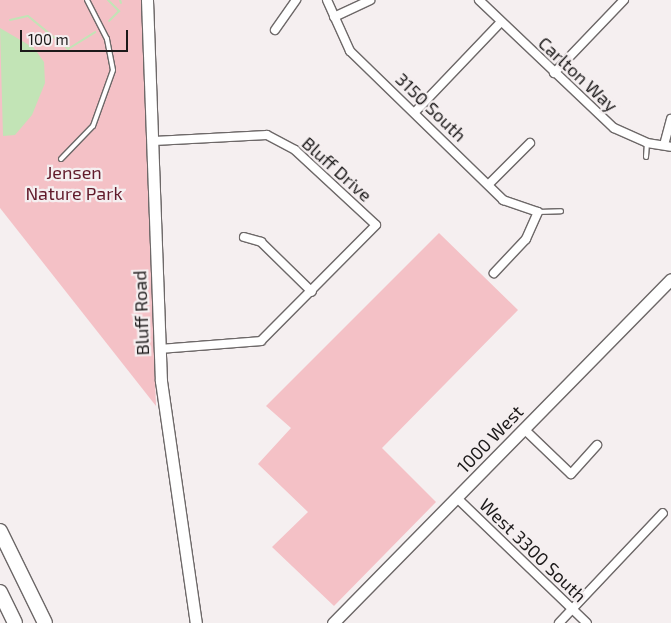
<!DOCTYPE html>
<html>
<head>
<meta charset="utf-8">
<style>
  body { margin:0 }
  #map { position:relative; width:671px; height:623px; overflow:hidden; background:#f5eff0; font-family:"Exo 2",sans-serif }
  div>[style] { position:absolute }
  .green>* { inset:0; background:#f4c1c6 }
  .water>* { inset:0; background:#c2e4b6 }
  .stream>* { height:2px; margin:-1px; padding:0 1px; transform-origin:1px; border-radius:1px; background:#c2e4b6 }
  .roads { filter:drop-shadow(1px 0 #6d6868) drop-shadow(-1px 0 #6d6868) drop-shadow(0 1px #6d6868) drop-shadow(0 -1px #6d6868) }
  .lane>* { height:4px; margin:-2px; padding:0 2px; transform-origin:2px; border-radius:2px; background:#fff }
  .street>* { height:8px; margin:-4px; padding:0 4px; transform-origin:4px; border-radius:4px; background:#fff }
  .secondary>* { height:11px; margin:-5.5px; padding:0 5.5px; transform-origin:5.5px; border-radius:5.5px; background:#fff }
  .highway>* { height:14px; margin:-7px; padding:0 7px; transform-origin:7px; border-radius:7px; background:#fff }
  span { translate:-50% -50%; white-space:nowrap; text-align:center; line-height:1.15; -webkit-text-stroke:4.5px #f5eff0; paint-order:stroke }
  .street-label { font-size:18px; color:#1c1a1a }
  .park-label { font-size:18px; color:#611a2a }
  .scale { position:absolute; left:20px; top:30px; width:108px; height:22px; box-sizing:border-box; border:2px solid #1c1a1a; border-top:0; padding-left:6px; font-size:15px; line-height:18px; white-space:nowrap; color:#1c1a1a; -webkit-text-stroke:4px #f5eff0; paint-order:stroke }
</style>
</head>
<body>
<div id="map">
  <div class="green">
    <i style="clip-path:polygon(0 0,142px 0,156px 406px,0 208px)"></i>
    <i style="clip-path:polygon(439px 233px,518px 310px,382px 448px,436px 502px,334px 606px,272px 547px,308px 512px,258px 464px,291px 428px,266px 406px)"></i>
  </div>
  <div class="water">
    <i style="clip-path:polygon(0 28px,34px 48px,44px 62px,45px 83px,32px 115px,15px 135px,3px 136px)"></i>
  </div>
  <div class="stream">
    <i style="left:108px;top:0;width:16px;rotate:45deg"></i>
    <i style="left:119px;top:11px;width:14px;rotate:135deg"></i>
    <i style="left:120px;top:0;width:3px;rotate:72deg"></i>
    <i style="left:10px;top:20px;width:18px;rotate:-13deg"></i>
    <i style="left:28px;top:16px;width:52px;rotate:39.5deg"></i>
    <i style="left:68px;top:49px;width:32px;rotate:-32deg"></i>
  </div>
  <div class="roads">
    <div class="lane">
      <i style="left:646px;top:157px;width:14px;rotate:-86deg"></i>
      <i style="left:61px;top:159px;width:46px;rotate:-45.9deg"></i>
      <i style="left:93px;top:126px;width:59px;rotate:-70.3deg"></i>
      <i style="left:113px;top:70px;width:32px;rotate:-101deg"></i>
      <i style="left:107px;top:39px;width:44px;rotate:-117.1deg"></i>
      <i style="left:538px;top:212px;width:23px;rotate:-2deg"></i>
    </div>
    <div class="street">
      <i style="left:327px;top:0;width:56px;rotate:65.7deg"></i>
      <i style="left:350px;top:51px;width:214px;rotate:44.2deg"></i>
      <i style="left:503px;top:200px;width:37px;rotate:19deg"></i>
      <i style="left:538px;top:212px;width:30px;rotate:114deg"></i>
      <i style="left:526px;top:239px;width:47px;rotate:133.3deg"></i>
      <i style="left:479px;top:0;width:186px;rotate:43.5deg"></i>
      <i style="left:614px;top:128px;width:36px;rotate:24deg"></i>
      <i style="left:647px;top:143px;width:24px;rotate:9deg"></i>
      <i style="left:334px;top:17px;width:40px;rotate:-25deg"></i>
      <i style="left:275px;top:30px;width:37px;rotate:-55deg"></i>
      <i style="left:554px;top:73px;width:101px;rotate:-46.2deg"></i>
      <i style="left:415px;top:112px;width:124px;rotate:-46.3deg"></i>
      <i style="left:154px;top:141px;width:113px;rotate:-3deg"></i>
      <i style="left:267px;top:135px;width:32px;rotate:28deg"></i>
      <i style="left:295px;top:150px;width:110px;rotate:42.8deg"></i>
      <i style="left:376px;top:225px;width:163px;rotate:134.8deg"></i>
      <i style="left:261px;top:341px;width:101px;rotate:175.5deg"></i>
      <i style="left:664px;top:145px;width:27px;rotate:-75deg"></i>
      <i style="left:489px;top:184px;width:58px;rotate:-45deg"></i>
      <i style="left:244px;top:237px;width:18px;rotate:16deg"></i>
      <i style="left:261px;top:242px;width:71px;rotate:44.4deg"></i>
      <i style="left:524px;top:429px;width:65px;rotate:43.8deg"></i>
      <i style="left:571px;top:474px;width:39px;rotate:-48deg"></i>
      <i style="left:457px;top:498px;width:180px;rotate:43.9deg"></i>
      <i style="left:559px;top:623px;width:151px;rotate:-46.6deg"></i>
    </div>
    <div class="secondary">
      <i style="left:147px;top:0;width:381px;rotate:87.9deg"></i>
      <i style="left:161px;top:381px;width:245px;rotate:81.8deg"></i>
      <i style="left:333px;top:623px;width:482px;rotate:-45.5deg"></i>
    </div>
    <div class="highway">
      <i style="left:0;top:531px;width:102px;rotate:63.9deg"></i>
      <i style="left:0;top:592px;width:34px;rotate:64deg"></i>
    </div>
  </div>
  <div class="street-label">
    <span style="left:578px;top:74px;rotate:43deg">Carlton Way</span>
    <span style="left:431px;top:107px;rotate:44deg">3150 South</span>
    <span style="left:337px;top:169px;rotate:42deg">Bluff Drive</span>
    <span style="left:141px;top:313px;rotate:-92deg">Bluff Road</span>
    <span style="left:490px;top:439px;rotate:-46deg">1000 West</span>
    <span style="left:533px;top:550px;rotate:44deg">West 3300 South</span>
  </div>
  <div class="park-label">
    <span style="left:74px;top:183px">Jensen<br>Nature Park</span>
  </div>
  <div class="scale">100 m</div>
</div>
</body>
</html>
